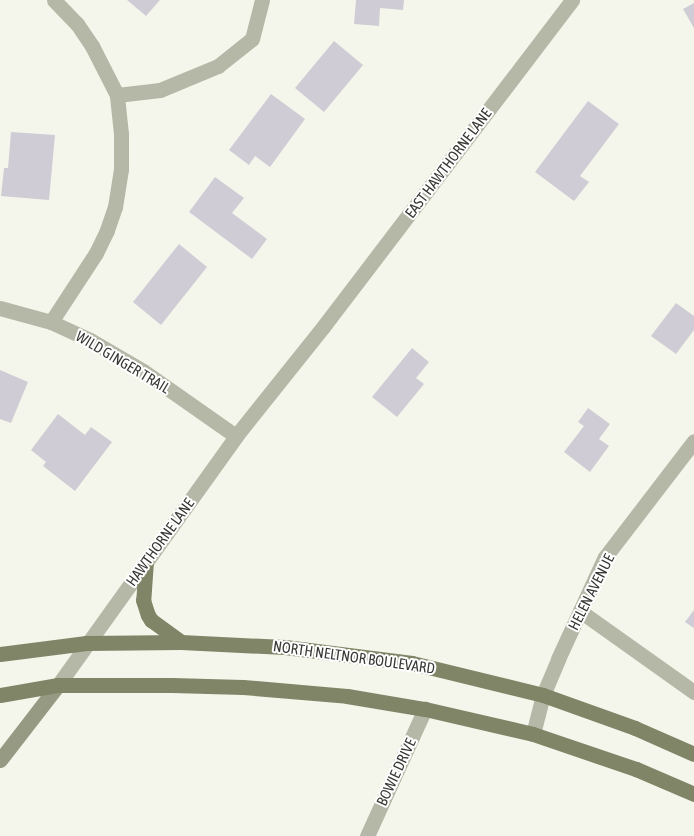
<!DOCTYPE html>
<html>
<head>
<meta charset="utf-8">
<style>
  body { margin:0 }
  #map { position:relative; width:694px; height:836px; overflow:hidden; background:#f4f6eb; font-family:"Asap Condensed",sans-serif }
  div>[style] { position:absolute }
  .building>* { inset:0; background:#d0ccd5 }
  .street>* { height:15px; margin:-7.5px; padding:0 7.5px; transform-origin:7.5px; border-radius:7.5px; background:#b5b8a7 }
  .secondary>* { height:15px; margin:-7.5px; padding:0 7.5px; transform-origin:7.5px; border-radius:7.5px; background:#979a82 }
  .primary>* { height:15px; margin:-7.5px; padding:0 7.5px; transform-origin:7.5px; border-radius:7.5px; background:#818567 }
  span { translate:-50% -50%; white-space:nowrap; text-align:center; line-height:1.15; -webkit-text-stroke:4px #fff; paint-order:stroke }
  .street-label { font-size:15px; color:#383935 }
</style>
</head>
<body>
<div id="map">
  <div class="building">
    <i style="clip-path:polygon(127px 0,160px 0,146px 16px)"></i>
    <i style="clip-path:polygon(356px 0,404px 0,403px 10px,380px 8px,379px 26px,354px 24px)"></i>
    <i style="clip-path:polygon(694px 3px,694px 28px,683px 9px)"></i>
    <i style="clip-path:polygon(334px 41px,363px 65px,324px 112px,295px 88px)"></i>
    <i style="clip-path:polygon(271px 94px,305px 119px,270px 167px,255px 156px,249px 165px,229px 150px)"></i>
    <i style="clip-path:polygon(588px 101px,619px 124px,580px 176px,589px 182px,574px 201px,535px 172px)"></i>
    <i style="clip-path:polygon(11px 132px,55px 135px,49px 200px,1px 196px,4px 168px,8px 168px)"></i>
    <i style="clip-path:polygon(215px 177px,244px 198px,232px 213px,267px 239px,252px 259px,189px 212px)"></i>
    <i style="clip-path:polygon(179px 244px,207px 267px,161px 325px,133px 302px)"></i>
    <i style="clip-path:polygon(676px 303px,694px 316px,694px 330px,676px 354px,651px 336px)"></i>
    <i style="clip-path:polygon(412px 348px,429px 362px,416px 378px,424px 384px,397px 417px,372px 397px)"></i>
    <i style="clip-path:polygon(0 370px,28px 382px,11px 423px,0 419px)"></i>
    <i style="clip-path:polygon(588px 408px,610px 424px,599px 439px,609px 446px,590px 472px,564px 452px,584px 426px,578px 422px)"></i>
    <i style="clip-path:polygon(58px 414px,85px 435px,91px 427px,112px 442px,75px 491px,43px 466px,46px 462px,31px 450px)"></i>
    <i style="clip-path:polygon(694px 610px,694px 628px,685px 622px)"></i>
  </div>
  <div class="street">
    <i style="left:117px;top:95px;width:43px;rotate:-6.6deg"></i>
    <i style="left:160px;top:90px;width:63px;rotate:-22.5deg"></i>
    <i style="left:218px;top:66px;width:43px;rotate:-38.5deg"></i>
    <i style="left:252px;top:39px;width:40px;rotate:-75.6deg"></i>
    <i style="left:0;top:308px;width:53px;rotate:15.4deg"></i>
    <i style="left:51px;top:322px;width:43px;rotate:24.8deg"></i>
    <i style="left:90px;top:340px;width:61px;rotate:30.3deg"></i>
    <i style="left:143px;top:371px;width:113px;rotate:35deg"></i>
    <i style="left:51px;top:322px;width:82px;rotate:-56.9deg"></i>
    <i style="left:96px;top:253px;width:25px;rotate:-64deg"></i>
    <i style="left:107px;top:230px;width:24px;rotate:-71deg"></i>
    <i style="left:115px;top:207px;width:37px;rotate:-81deg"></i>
    <i style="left:121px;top:170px;width:36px;rotate:-90deg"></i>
    <i style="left:121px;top:134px;width:39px;rotate:-96deg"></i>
    <i style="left:117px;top:95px;width:55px;rotate:-117deg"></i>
    <i style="left:92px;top:46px;width:27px;rotate:-124deg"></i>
    <i style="left:77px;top:24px;width:33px;rotate:-134deg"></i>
    <i style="left:580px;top:611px;width:140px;rotate:35.4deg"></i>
    <i style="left:58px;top:685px;width:306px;rotate:-54.4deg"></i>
    <i style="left:236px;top:436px;width:139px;rotate:-51.4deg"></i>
    <i style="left:323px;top:327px;width:411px;rotate:-52.7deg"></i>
    <i style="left:533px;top:734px;width:40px;rotate:-75.6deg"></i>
    <i style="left:543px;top:695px;width:39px;rotate:-67deg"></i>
    <i style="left:558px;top:659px;width:112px;rotate:-65.3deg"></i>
    <i style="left:605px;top:557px;width:146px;rotate:-52.5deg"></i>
    <i style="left:367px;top:836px;width:140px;rotate:-65.5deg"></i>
  </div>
  <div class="secondary">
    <i style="left:0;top:760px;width:95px;rotate:-52.3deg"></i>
  </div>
  <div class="primary">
    <i style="left:146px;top:561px;width:39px;rotate:94deg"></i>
    <i style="left:143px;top:600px;width:16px;rotate:72deg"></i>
    <i style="left:148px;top:615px;width:6px;rotate:59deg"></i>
    <i style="left:151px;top:620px;width:37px;rotate:36deg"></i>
    <i style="left:0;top:654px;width:87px;rotate:-7.3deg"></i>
    <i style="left:86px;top:643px;width:95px;rotate:-0.6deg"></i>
    <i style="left:181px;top:642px;width:104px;rotate:2.8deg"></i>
    <i style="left:285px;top:647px;width:128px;rotate:7.2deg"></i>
    <i style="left:412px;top:663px;width:135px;rotate:13.7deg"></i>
    <i style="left:543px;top:695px;width:98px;rotate:19.7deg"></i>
    <i style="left:635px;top:728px;width:64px;rotate:23.8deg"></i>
    <i style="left:0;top:695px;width:59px;rotate:-9.8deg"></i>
    <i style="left:58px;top:685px;width:114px"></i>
    <i style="left:172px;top:685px;width:71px;rotate:1.6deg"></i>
    <i style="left:243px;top:687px;width:104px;rotate:4.9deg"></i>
    <i style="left:347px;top:696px;width:79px;rotate:9.5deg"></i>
    <i style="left:425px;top:709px;width:111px;rotate:13deg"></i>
    <i style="left:533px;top:734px;width:109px;rotate:18.8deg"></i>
    <i style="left:636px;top:769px;width:63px;rotate:23.3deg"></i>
  </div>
  <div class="street-label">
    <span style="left:448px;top:163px;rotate:-53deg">EAST HAWTHORNE LANE</span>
    <span style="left:123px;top:362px;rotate:31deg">WILD GINGER TRAIL</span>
    <span style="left:160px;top:542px;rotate:-54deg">HAWTHORNE LANE</span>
    <span style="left:591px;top:592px;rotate:-63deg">HELEN AVENUE</span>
    <span style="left:354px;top:657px;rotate:8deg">NORTH NELTNOR BOULEVARD</span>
    <span style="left:396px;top:772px;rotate:-65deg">BOWIE DRIVE</span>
  </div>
</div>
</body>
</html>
